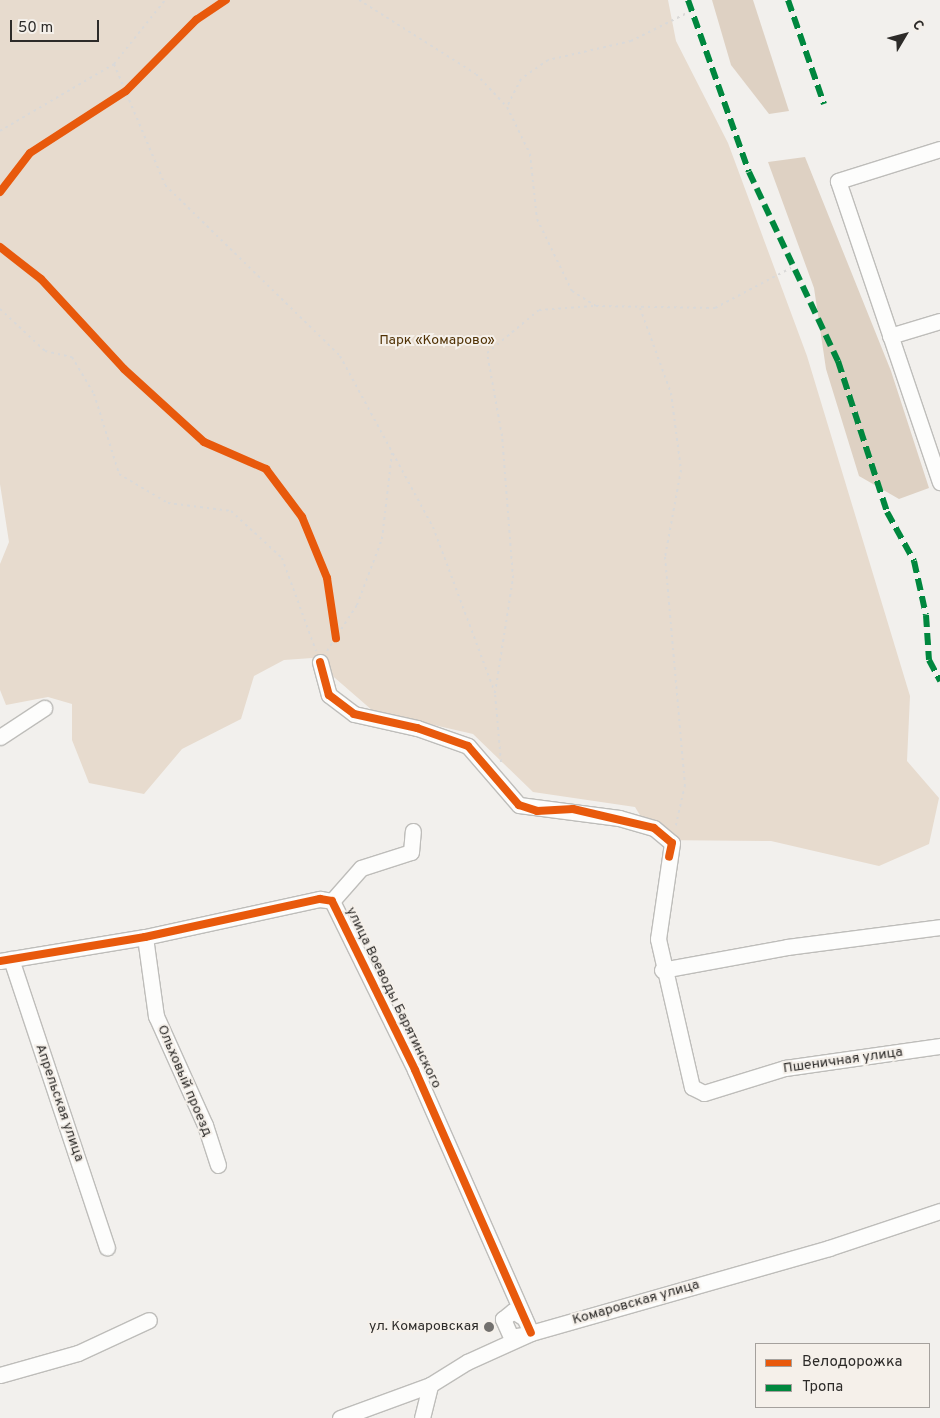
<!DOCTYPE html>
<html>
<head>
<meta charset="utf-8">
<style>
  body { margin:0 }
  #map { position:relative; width:940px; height:1418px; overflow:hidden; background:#f2f0ed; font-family:Overpass,sans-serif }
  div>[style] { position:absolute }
  .green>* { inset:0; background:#e7dbce }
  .forest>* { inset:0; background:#ded1c3 }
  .path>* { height:2px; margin-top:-1px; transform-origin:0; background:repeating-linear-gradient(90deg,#dad9d8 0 2.5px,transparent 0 6.5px) }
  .roads { filter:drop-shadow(1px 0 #bebdba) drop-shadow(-1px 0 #bebdba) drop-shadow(0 1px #bebdba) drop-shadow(0 -1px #bebdba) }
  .minor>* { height:15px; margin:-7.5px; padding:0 7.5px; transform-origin:7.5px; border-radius:7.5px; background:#fdfdfc }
  .quiet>* { height:6px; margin-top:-3px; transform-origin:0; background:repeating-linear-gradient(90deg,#00873e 0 12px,transparent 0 18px) }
  .cycleway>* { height:8px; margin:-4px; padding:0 4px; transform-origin:4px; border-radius:4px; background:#e8590c }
  .dots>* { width:14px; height:14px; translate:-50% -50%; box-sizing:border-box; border:2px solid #f5f0ea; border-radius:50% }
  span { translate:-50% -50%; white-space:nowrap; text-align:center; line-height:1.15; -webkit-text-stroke:4px #f5f0ea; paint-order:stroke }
  .park-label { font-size:14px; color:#513205 }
  .street-label { font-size:14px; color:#2d2b29 }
  .poi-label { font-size:14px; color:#2d2b29 }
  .right { translate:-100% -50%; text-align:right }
  .legend { position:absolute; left:755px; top:1343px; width:175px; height:65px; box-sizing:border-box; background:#f5f0ea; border:1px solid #a5a19d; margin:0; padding:6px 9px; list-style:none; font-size:15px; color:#2d2b29 }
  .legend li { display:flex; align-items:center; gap:10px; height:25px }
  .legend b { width:25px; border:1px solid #a5a19d }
  .north { position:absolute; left:880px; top:10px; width:50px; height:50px; -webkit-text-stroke:4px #f5f0ea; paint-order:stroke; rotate:53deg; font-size:14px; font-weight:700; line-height:20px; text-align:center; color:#2d2b29 }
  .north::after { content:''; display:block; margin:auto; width:18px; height:22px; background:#2d2b29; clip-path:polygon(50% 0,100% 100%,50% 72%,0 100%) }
  .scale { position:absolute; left:10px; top:20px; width:89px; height:22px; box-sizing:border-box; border:2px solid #2d2b29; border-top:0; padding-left:6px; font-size:15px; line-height:18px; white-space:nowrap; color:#2d2b29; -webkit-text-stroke:4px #f5f0ea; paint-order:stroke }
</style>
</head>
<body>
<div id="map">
  <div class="green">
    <i style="clip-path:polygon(0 0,668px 0,676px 41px,728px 143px,807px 356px,910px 696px,907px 761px,939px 798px,929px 844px,879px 866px,771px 841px,655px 840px,635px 807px,533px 792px,473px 734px,373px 711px,312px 658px,284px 660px,254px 676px,241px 719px,182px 749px,144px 794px,89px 783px,72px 740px,72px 704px,48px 697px,6px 705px,0 690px,0 564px,9px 542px,0 484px)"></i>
  </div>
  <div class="forest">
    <i style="clip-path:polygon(712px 0,753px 0,789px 111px,769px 114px,731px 65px)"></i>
    <i style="clip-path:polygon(805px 157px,891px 371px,929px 488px,899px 499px,859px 476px,826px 369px,814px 288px,768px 162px)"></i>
  </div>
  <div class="path">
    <i style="left:359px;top:0;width:138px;rotate:32.3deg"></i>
    <i style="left:476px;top:74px;width:45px;rotate:46.8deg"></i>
    <i style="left:691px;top:11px;width:67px;rotate:153.4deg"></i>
    <i style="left:631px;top:41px;width:85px;rotate:167.1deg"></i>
    <i style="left:548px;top:60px;width:33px;rotate:145deg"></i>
    <i style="left:521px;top:79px;width:31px;rotate:117deg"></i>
    <i style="left:507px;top:107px;width:52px;rotate:63.9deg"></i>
    <i style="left:530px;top:154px;width:65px;rotate:83.9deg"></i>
    <i style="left:537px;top:219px;width:80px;rotate:64.1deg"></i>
    <i style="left:572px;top:291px;width:28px;rotate:32deg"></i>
    <i style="left:596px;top:306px;width:119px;rotate:1deg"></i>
    <i style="left:715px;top:308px;width:86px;rotate:-27.8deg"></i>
    <i style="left:114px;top:64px;width:131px;rotate:67.1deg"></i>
    <i style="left:165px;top:185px;width:245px;rotate:44.3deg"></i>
    <i style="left:340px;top:356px;width:195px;rotate:61.5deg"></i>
    <i style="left:433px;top:527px;width:177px;rotate:69.5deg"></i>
    <i style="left:0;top:131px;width:132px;rotate:-30.4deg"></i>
    <i style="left:114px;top:64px;width:82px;rotate:-51.4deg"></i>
    <i style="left:640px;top:308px;width:90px;rotate:70deg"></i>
    <i style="left:671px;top:393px;width:78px;rotate:82.6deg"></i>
    <i style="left:681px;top:470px;width:88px;rotate:100.4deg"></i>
    <i style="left:665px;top:557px;width:229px;rotate:85deg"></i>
    <i style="left:685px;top:785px;width:45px;rotate:102.8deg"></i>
    <i style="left:0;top:309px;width:62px;rotate:43deg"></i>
    <i style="left:45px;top:351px;width:28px;rotate:13deg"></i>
    <i style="left:72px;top:357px;width:43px;rotate:59.3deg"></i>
    <i style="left:94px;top:394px;width:84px;rotate:72.6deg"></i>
    <i style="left:119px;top:474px;width:57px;rotate:30.6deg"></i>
    <i style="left:168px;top:503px;width:64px;rotate:7.2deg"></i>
    <i style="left:231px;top:511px;width:69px;rotate:42.7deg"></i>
    <i style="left:282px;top:558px;width:99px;rotate:69.9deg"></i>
    <i style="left:327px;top:651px;width:55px;rotate:-56.9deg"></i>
    <i style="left:357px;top:605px;width:71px;rotate:-69.3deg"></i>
    <i style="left:382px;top:539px;width:88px;rotate:-83.4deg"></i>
    <i style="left:501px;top:762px;width:69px;rotate:-95deg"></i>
    <i style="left:495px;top:693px;width:116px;rotate:-81.1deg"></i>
    <i style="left:513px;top:578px;width:142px;rotate:-94.4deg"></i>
    <i style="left:502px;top:436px;width:84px;rotate:-100.2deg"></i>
    <i style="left:487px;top:353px;width:67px;rotate:-39.6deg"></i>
    <i style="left:539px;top:310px;width:55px;rotate:-4.2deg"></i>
  </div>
  <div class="roads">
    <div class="minor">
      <i style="left:940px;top:149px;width:107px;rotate:162.6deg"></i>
      <i style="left:838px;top:181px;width:318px;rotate:71.3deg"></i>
      <i style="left:890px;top:336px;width:52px;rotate:-16.7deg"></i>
      <i style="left:320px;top:662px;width:34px;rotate:75deg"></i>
      <i style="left:329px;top:695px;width:31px;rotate:37deg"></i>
      <i style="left:354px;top:714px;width:65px;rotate:12.5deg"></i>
      <i style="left:417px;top:728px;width:54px;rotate:19.4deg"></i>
      <i style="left:468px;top:746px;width:78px;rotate:49.2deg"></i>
      <i style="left:519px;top:805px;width:101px;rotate:7.4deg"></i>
      <i style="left:619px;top:818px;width:36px;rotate:16deg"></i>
      <i style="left:654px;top:828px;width:23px;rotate:40deg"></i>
      <i style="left:672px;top:843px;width:97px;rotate:98.3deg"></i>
      <i style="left:658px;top:939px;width:152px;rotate:77.1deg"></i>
      <i style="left:692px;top:1087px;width:13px;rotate:27deg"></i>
      <i style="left:704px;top:1093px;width:85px;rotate:-17.2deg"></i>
      <i style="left:785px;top:1068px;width:157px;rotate:-8.1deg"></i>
      <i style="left:0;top:737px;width:53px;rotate:-33.4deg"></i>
      <i style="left:332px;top:901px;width:44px;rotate:-48.7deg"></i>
      <i style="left:361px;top:868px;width:52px;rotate:-17.7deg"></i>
      <i style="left:411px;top:852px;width:21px;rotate:-85deg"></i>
      <i style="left:145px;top:937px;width:80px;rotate:82.1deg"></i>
      <i style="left:156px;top:1016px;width:120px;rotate:65.8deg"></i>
      <i style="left:205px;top:1125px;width:42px;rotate:72deg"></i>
      <i style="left:11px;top:959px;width:304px;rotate:71.6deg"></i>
      <i style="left:0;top:961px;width:147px;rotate:-9.4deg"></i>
      <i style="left:145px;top:937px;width:179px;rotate:-12.3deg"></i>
      <i style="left:320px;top:899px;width:12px;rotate:9deg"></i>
      <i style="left:332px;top:901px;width:188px;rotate:63.8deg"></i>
      <i style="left:415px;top:1070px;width:287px;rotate:66.2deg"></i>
      <i style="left:662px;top:970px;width:127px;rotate:-10.4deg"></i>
      <i style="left:787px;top:947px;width:154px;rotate:-7.4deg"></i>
      <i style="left:523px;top:1335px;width:12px;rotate:171deg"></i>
      <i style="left:511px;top:1337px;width:20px;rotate:-114deg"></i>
      <i style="left:503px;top:1319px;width:13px;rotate:-39deg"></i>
      <i style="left:513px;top:1311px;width:13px;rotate:32deg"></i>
      <i style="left:0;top:1375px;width:81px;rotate:-15.8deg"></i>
      <i style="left:78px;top:1353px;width:78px;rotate:-24.9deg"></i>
      <i style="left:340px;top:1418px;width:96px;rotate:-20.1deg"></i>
      <i style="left:430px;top:1385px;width:44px;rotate:-31.9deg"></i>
      <i style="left:467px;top:1362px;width:70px;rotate:-24.4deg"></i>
      <i style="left:531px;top:1333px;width:310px;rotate:-15.9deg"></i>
      <i style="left:829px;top:1248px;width:117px;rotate:-18.4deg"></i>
      <i style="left:422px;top:1418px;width:34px;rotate:-76deg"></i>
    </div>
  </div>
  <div class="quiet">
    <i style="left:688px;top:0;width:182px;rotate:70.5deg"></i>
    <i style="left:749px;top:172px;width:209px;rotate:64.8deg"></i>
    <i style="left:838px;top:361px;width:159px;rotate:72deg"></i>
    <i style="left:887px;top:512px;width:56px;rotate:61.1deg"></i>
    <i style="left:914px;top:561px;width:55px;rotate:77.5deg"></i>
    <i style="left:926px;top:615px;width:45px;rotate:86.2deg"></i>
    <i style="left:929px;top:660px;width:24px;rotate:62deg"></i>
    <i style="left:788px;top:0;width:110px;rotate:70.9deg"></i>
  </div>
  <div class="cycleway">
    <i style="left:0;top:192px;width:49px;rotate:-52.4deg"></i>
    <i style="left:30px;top:153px;width:114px;rotate:-32.9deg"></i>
    <i style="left:126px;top:91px;width:100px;rotate:-45.4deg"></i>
    <i style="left:196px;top:20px;width:36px;rotate:-34deg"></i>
    <i style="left:0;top:247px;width:52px;rotate:38deg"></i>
    <i style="left:41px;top:279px;width:122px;rotate:47.3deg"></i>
    <i style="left:124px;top:369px;width:108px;rotate:42.4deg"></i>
    <i style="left:204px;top:442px;width:68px;rotate:23.5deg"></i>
    <i style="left:266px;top:469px;width:60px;rotate:53.1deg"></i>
    <i style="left:302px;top:517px;width:66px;rotate:67.7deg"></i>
    <i style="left:327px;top:578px;width:61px;rotate:81.5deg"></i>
    <i style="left:320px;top:662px;width:34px;rotate:75deg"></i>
    <i style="left:329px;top:695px;width:31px;rotate:37deg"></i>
    <i style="left:354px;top:714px;width:65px;rotate:12.5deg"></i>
    <i style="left:417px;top:728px;width:54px;rotate:19.4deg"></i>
    <i style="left:468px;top:746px;width:78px;rotate:49.2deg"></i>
    <i style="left:519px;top:805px;width:19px;rotate:18deg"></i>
    <i style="left:537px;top:811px;width:36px;rotate:-3deg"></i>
    <i style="left:573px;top:809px;width:83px;rotate:13.2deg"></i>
    <i style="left:654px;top:828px;width:23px;rotate:40deg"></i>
    <i style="left:672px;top:843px;width:14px;rotate:102deg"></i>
    <i style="left:0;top:961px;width:147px;rotate:-9.4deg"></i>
    <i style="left:145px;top:937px;width:179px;rotate:-12.3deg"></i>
    <i style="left:320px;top:899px;width:12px;rotate:9deg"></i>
    <i style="left:332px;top:901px;width:188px;rotate:63.8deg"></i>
    <i style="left:415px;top:1070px;width:287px;rotate:66.2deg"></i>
  </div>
  <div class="dots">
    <i style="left:489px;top:1327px;background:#72706e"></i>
  </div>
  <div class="park-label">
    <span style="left:437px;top:341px">Парк «Комарово»</span>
  </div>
  <div class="street-label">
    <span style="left:393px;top:998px;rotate:64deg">улица Воеводы Барятинского</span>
    <span style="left:843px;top:1061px;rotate:-8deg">Пшеничная улица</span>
    <span style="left:184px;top:1081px;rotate:67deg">Ольховый проезд</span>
    <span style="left:59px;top:1103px;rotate:71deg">Апрельская улица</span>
    <span style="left:636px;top:1303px;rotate:-16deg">Комаровская улица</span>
  </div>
  <div class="poi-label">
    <span class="right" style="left:479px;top:1327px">ул. Комаровская</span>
  </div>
  <ul class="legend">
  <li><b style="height:6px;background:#e8590c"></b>Велодорожка</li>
  <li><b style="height:6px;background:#00873e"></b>Тропа</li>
  </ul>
  <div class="north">С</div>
  <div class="scale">50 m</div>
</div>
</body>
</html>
